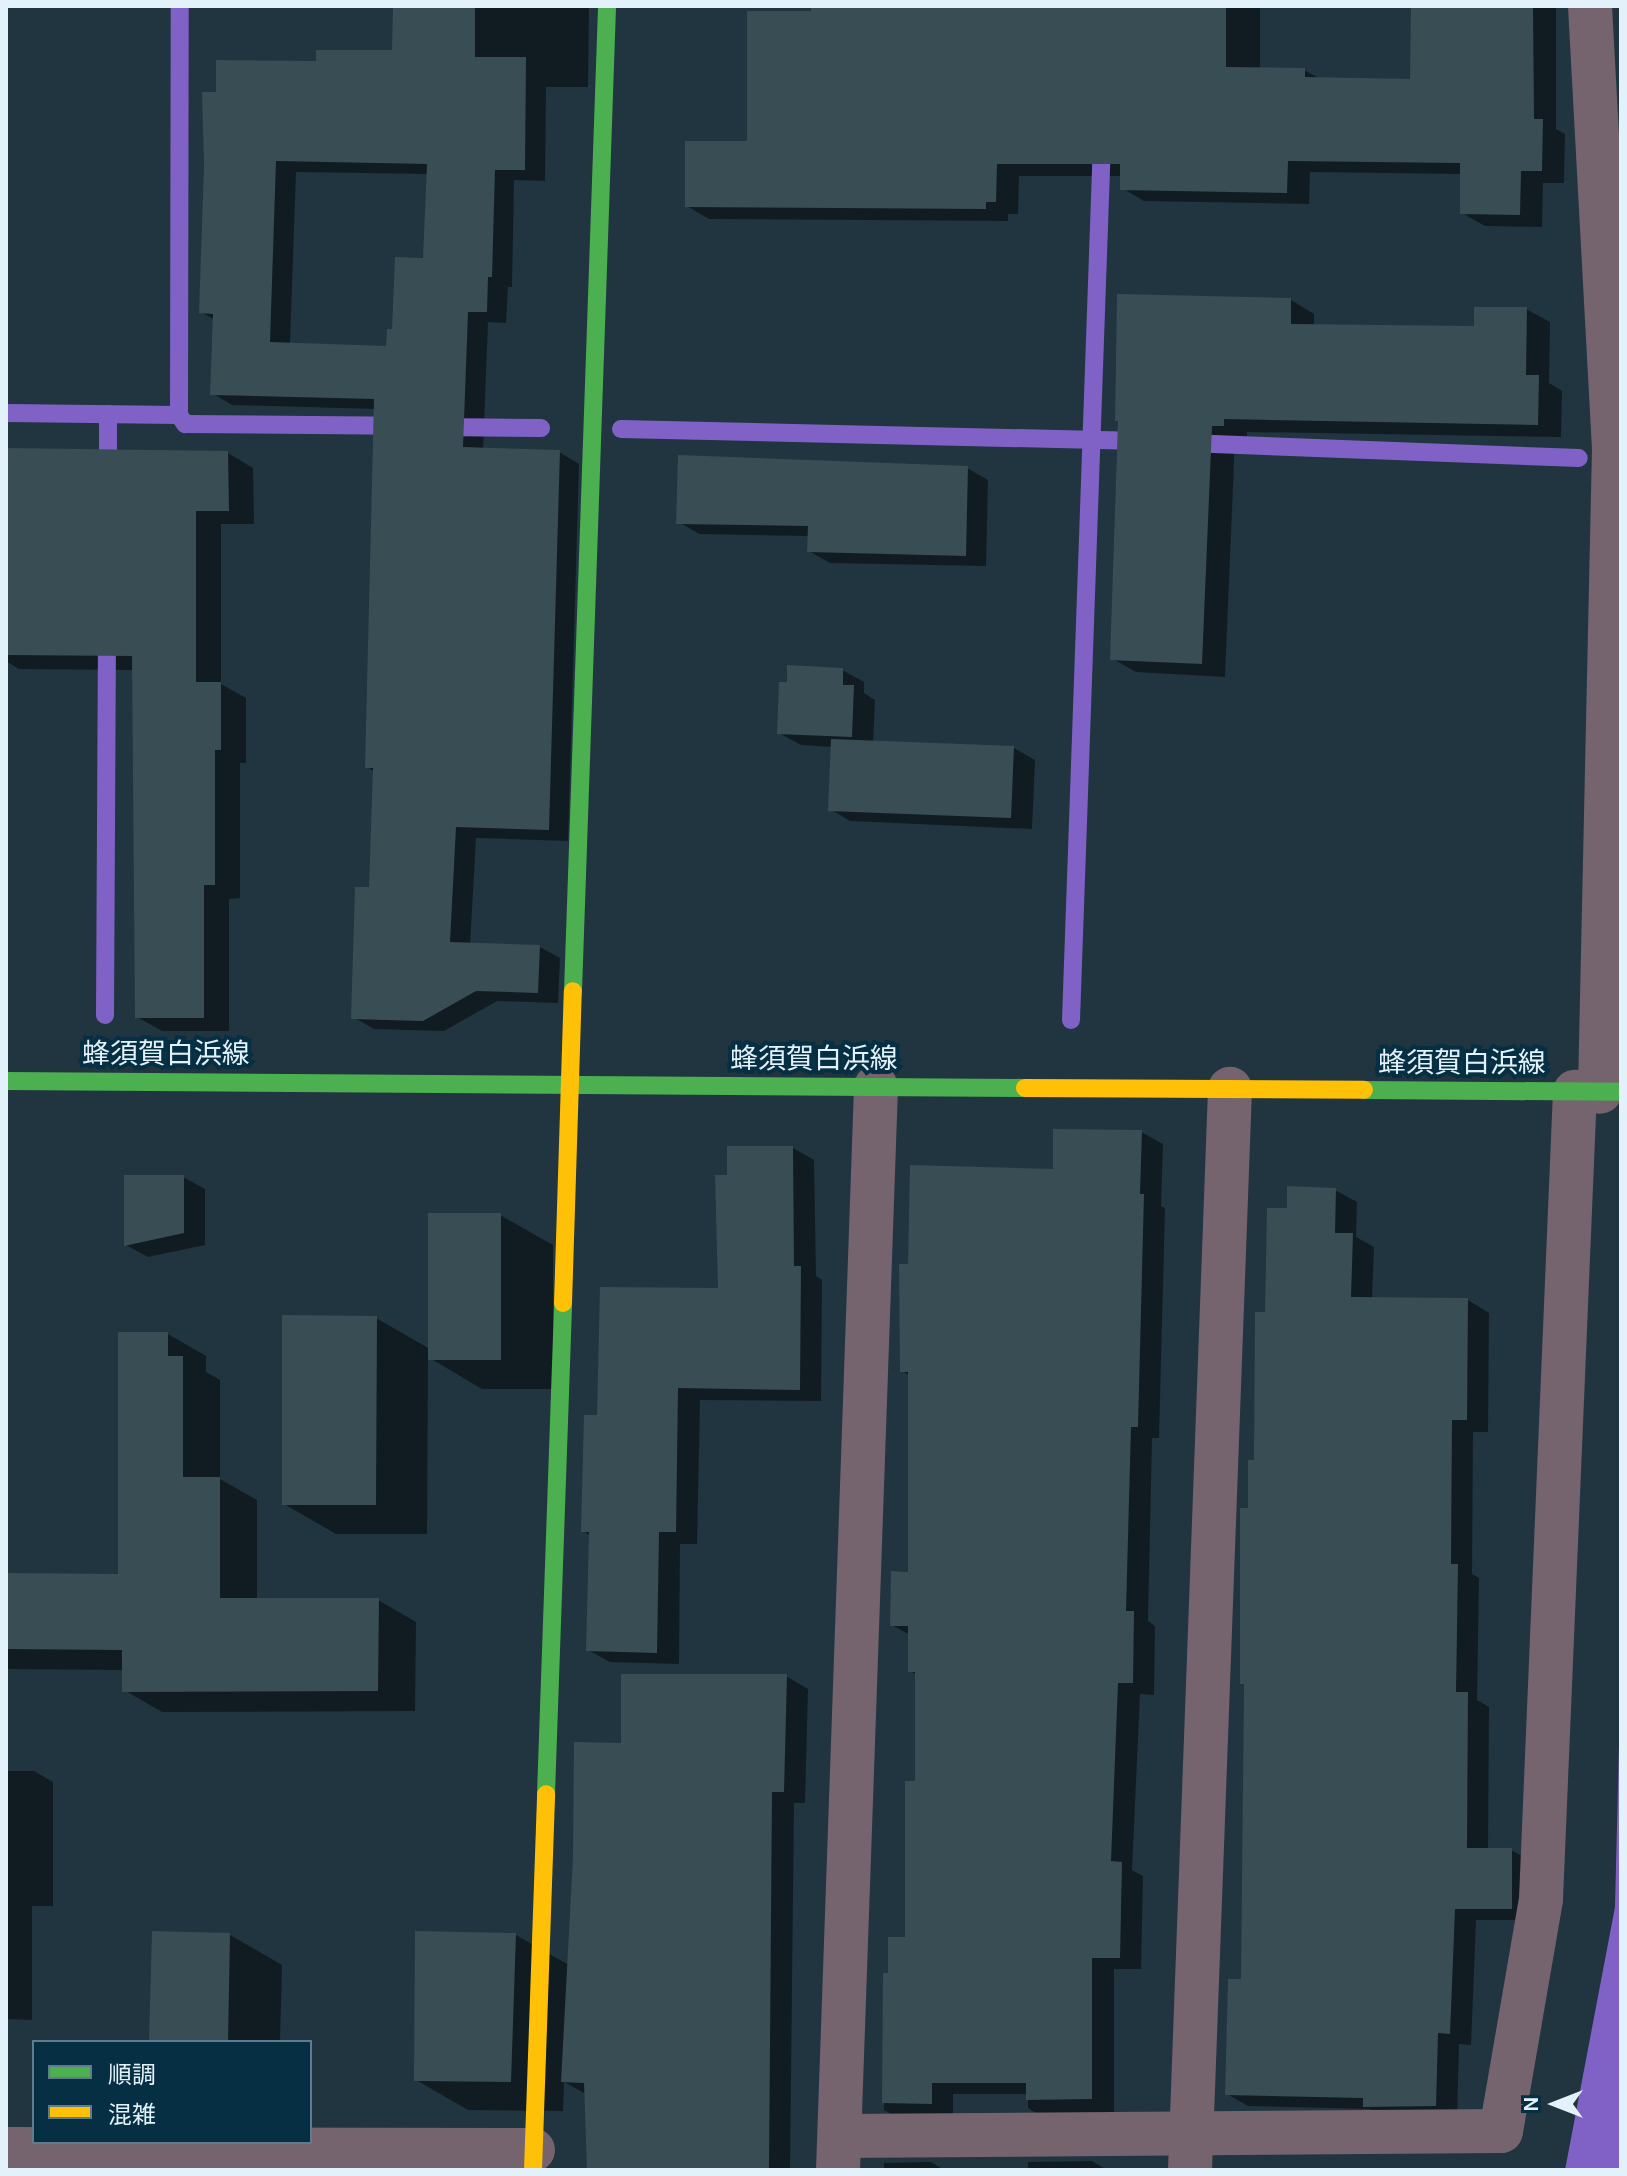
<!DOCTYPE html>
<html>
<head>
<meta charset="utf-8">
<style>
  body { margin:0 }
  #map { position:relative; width:1627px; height:2176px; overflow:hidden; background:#203540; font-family:Karla,"Noto Sans JP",sans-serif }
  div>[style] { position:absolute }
  .water>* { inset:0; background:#8062c6 }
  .shadow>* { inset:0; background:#0007 }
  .stream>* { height:18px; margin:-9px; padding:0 9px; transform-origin:9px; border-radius:9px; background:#8062c6 }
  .building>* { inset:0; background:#394d55 }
  .street>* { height:44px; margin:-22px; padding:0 22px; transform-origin:22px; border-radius:22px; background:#75636d }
  .fast>* { height:18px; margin:-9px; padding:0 9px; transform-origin:9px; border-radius:9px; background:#4caf50 }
  .slow>* { height:18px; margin:-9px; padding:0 9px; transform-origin:9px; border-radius:9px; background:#ffc107 }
  span { translate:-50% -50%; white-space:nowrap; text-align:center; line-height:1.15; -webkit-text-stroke:8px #062f43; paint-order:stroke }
  .street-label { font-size:28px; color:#e3f1fa }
  .frame { position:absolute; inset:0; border:8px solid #e3f1fa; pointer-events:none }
  .legend { position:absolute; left:32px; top:2040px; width:280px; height:104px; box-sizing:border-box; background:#062f43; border:2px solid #5e7d8c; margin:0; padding:10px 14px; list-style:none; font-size:24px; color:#e3f1fa }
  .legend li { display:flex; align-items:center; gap:16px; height:40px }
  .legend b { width:40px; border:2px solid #5e7d8c }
  .north { position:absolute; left:1515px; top:2064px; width:80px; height:80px; -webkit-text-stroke:6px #062f43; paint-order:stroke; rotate:270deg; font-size:22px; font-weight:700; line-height:32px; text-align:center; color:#e3f1fa }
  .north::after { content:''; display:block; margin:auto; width:28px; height:36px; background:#e3f1fa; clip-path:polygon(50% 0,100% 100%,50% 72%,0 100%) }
</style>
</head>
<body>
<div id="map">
  <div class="water">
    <i style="clip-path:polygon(1621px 1662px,1621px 2170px,1565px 2170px,1615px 1907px)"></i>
  </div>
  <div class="shadow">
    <i style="clip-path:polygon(evenodd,395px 6px,589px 6px,588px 87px,546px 87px,545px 181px,514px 180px,512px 287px,508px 287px,506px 323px,488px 322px,483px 450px,559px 452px,579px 464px,568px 841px,476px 838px,470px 945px,540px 947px,560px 958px,558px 1003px,497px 1001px,444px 1031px,374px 1029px,353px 1017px,371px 889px,375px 772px,367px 767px,376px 409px,232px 405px,212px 393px,215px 320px,201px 312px,218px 94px,318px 63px,394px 52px,395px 6px,296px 172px,429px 174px,425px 260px,388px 348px,290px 344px,296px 172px)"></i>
    <i style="clip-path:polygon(813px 6px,1260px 6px,1260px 69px,1304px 70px,1322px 80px,1412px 81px,1413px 6px,1556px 6px,1556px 129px,1565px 134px,1564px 183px,1543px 183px,1542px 227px,1485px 226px,1462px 213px,1462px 174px,1310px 172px,1309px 204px,1144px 201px,1122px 188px,1122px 176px,1019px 176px,1018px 214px,1008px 214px,1008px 221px,709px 219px,687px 206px,749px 143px,813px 13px)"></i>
    <i style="clip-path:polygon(1291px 300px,1314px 314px,1314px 326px,1476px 328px,1526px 309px,1550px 322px,1549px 383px,1562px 391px,1561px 437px,1247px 432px,1247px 438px,1235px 438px,1225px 677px,1136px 672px,1113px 659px,1120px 422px)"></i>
    <i style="clip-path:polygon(6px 451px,228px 453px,253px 468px,254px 524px,221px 524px,221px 684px,246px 698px,246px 763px,240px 763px,240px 898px,229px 899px,229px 1031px,162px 1031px,137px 1017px,134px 670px,19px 669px,6px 661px)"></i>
    <i style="clip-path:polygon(967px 468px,988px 480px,986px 566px,830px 563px,809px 551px,810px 536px,699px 534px,679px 522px)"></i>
    <i style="clip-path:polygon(842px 670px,864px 682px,864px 693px,875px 700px,873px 743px,1014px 748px,1035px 760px,1032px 829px,850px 821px,830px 809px,832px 747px,801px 745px,779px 733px,789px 684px)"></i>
    <i style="clip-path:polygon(1141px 1132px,1163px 1144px,1161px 1206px,1165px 1208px,1159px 1438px,1152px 1438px,1148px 1621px,1155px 1626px,1154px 1695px,1140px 1694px,1132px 1870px,1143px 1876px,1141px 1969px,1114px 1969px,1114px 2121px,1049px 2121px,1028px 2108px,1028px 2094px,953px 2094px,953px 2122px,906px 2122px,884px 2110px,885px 1975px,890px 1975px,907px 1939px,917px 1783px,917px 1675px,910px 1671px,910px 1635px,892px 1625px,910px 1574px,910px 1376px,902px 1371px,910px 1266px,1055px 1171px)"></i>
    <i style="clip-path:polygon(793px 1148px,814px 1160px,816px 1276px,822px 1280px,821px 1401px,700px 1400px,697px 1544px,680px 1544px,679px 1664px,610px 1662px,588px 1650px,591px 1536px,583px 1531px,599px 1417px,720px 1290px,729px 1177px)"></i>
    <i style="clip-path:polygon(183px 1177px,205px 1189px,205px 1245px,148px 1257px,126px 1245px)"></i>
    <i style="clip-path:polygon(1335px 1190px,1357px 1202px,1356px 1237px,1374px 1247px,1372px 1299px,1468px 1300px,1489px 1313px,1488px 1432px,1473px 1432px,1472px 1574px,1479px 1578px,1477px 1700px,1489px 1707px,1488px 1850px,1511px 1850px,1533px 1862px,1533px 1920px,1476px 1920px,1471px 2045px,1459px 2044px,1457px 2118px,1387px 2118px,1370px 2109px,1248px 2106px,1227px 2094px,1243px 1981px,1246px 1685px,1242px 1683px,1250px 1510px,1267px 1314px,1289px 1210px)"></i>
    <i style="clip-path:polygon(500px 1215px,553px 1245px,553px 1389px,482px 1389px,428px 1357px,427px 1534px,336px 1534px,284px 1504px,376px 1318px,430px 1349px)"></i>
    <i style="clip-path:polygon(168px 1334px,206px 1356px,206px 1372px,220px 1380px,220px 1479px,257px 1500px,257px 1600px,378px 1600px,416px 1622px,415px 1711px,162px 1712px,124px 1690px,124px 1670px,6px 1669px,6px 1575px,120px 1576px)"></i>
    <i style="clip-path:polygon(786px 1676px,808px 1689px,805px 1803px,794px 1803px,790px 2170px,589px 2170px,586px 2094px,564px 2082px,563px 2111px,468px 2110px,416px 2080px,516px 1935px,569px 1965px,623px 1745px)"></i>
    <i style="clip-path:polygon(6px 1771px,34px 1771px,53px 1782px,53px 1906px,32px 1906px,32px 2020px,6px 2019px)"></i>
    <i style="clip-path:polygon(230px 1935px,282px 1965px,280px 2042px,151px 2042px)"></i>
    <i style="clip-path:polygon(1092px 2161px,1107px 2170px,1028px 2170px,1028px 2162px)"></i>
    <i style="clip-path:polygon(931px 2162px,944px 2170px,884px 2170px,884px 2163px)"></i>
  </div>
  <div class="stream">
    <i style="left:6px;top:413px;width:173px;rotate:0.7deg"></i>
    <i style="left:179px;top:415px;width:11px;rotate:56deg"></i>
    <i style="left:185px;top:424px;width:213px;rotate:0.5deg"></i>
    <i style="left:179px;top:415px;width:409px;rotate:-89.9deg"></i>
    <i style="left:440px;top:427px;width:101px;rotate:0.6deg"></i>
    <i style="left:621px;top:429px;width:521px;rotate:1.32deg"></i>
    <i style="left:1188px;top:443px;width:391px;rotate:2.2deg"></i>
    <i style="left:108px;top:472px;width:58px;rotate:-90deg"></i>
    <i style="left:105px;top:1015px;width:381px;rotate:-89.7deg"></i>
    <i style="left:1071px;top:1020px;width:880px;rotate:-87.98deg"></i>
  </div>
  <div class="building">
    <i style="clip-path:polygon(evenodd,393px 6px,475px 6px,475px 57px,526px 57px,525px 170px,495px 170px,492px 277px,488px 277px,487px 312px,468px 312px,463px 447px,560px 450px,549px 830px,456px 827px,450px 942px,540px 945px,538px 993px,476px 991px,423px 1021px,351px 1019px,355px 887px,369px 887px,371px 828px,373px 768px,365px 768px,374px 399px,210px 395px,213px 314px,199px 313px,204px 165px,202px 92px,216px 92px,216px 60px,316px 61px,316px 50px,392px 50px,393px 6px,276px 161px,427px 164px,423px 258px,395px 257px,392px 329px,387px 329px,386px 346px,270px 342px,276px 161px)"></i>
    <i style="clip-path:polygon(811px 6px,1226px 6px,1226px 67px,1305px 68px,1305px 77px,1410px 79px,1411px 6px,1533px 6px,1534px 119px,1543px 119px,1542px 171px,1521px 171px,1520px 215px,1460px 214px,1460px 163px,1288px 161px,1287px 193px,1120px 190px,1120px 164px,997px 164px,996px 202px,986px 202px,986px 209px,685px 207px,685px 141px,747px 141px,747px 11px,811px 11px)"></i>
    <i style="clip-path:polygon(1117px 294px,1291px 298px,1291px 324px,1474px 326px,1474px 307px,1527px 307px,1526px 375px,1539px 375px,1538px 425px,1224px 419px,1224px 426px,1212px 426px,1202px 664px,1110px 660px,1118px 421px,1115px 421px)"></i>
    <i style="clip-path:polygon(6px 448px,228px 451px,229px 511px,196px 511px,196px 682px,221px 682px,221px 750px,215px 750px,215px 885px,204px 885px,204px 1018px,135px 1018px,132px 656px,6px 655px)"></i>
    <i style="clip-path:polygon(678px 455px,968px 466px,966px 556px,807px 552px,808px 526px,676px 524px)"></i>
    <i style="clip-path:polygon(787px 665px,843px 668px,843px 685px,854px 685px,852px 737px,777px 734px,779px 682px,787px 682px)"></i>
    <i style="clip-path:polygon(831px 739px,1014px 746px,1011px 818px,828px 811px)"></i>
    <i style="clip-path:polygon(1053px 1129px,1142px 1130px,1140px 1194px,1144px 1194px,1138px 1427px,1131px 1427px,1126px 1611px,1134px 1611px,1133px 1683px,1118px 1683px,1111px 1861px,1122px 1862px,1120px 1958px,1092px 1958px,1092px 2099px,1026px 2100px,1026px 2083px,932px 2083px,932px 2104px,882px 2103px,883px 1973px,888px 1973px,888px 1937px,905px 1937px,905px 1781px,915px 1781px,915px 1672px,908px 1672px,908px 1626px,890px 1626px,891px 1571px,908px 1572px,908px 1372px,900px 1372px,899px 1264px,908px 1264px,910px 1165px,1053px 1169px)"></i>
    <i style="clip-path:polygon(727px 1146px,793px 1146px,794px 1266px,801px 1266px,800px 1390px,678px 1388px,676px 1532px,659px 1532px,657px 1653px,586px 1651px,589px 1532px,581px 1532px,584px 1415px,597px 1415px,600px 1287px,718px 1288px,715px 1175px,727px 1175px)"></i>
    <i style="clip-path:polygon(124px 1175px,184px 1175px,184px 1233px,124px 1246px)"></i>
    <i style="clip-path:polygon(1287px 1186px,1336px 1188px,1335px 1233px,1353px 1233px,1351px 1297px,1468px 1298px,1467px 1420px,1452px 1420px,1451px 1564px,1458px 1564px,1456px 1692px,1468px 1692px,1467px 1848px,1512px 1848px,1512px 1909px,1455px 1909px,1450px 2034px,1438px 2033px,1436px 2106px,1363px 2107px,1363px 2098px,1225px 2095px,1228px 1979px,1241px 1979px,1244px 1684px,1240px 1684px,1240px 1508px,1248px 1508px,1248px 1460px,1254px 1460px,1255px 1312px,1265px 1312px,1267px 1208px,1287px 1208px)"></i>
    <i style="clip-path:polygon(428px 1213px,501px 1213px,501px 1360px,428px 1360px)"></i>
    <i style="clip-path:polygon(282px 1315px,377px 1316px,376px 1505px,282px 1505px)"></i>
    <i style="clip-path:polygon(118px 1332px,168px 1332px,168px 1356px,183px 1356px,183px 1477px,220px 1477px,220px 1598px,379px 1598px,378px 1691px,122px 1692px,122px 1650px,6px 1649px,6px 1573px,118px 1574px)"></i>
    <i style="clip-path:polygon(621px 1674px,787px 1674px,784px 1792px,772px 1792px,769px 2170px,587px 2170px,584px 2083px,561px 2082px,573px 1857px,574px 1742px,621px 1743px)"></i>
    <i style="clip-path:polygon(152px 1931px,230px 1933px,228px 2042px,149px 2042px)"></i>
    <i style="clip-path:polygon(415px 1931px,516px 1933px,511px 2082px,414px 2081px)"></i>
  </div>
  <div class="street">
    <i style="left:1590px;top:6px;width:443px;rotate:86.9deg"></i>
    <i style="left:1614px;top:448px;width:644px;rotate:91.25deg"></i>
    <i style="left:840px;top:2136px;width:661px;rotate:-0.43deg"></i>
    <i style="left:1501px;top:2131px;width:235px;rotate:-80.2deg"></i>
    <i style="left:1541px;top:1899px;width:808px;rotate:-87.59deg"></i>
    <i style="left:6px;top:2149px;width:527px;rotate:0.11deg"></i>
    <i style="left:838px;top:2170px;width:1084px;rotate:-87.99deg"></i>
    <i style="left:1190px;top:2170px;width:1082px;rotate:-87.88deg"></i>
  </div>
  <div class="fast">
    <i style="left:573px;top:991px;width:986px;rotate:-88.02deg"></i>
    <i style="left:6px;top:1081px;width:1019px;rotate:0.39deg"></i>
    <i style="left:1364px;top:1090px;width:257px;rotate:0.4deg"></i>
    <i style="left:546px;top:1794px;width:491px;rotate:-88deg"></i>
  </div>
  <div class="slow">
    <i style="left:1025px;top:1088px;width:339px;rotate:0.3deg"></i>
    <i style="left:563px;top:1303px;width:312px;rotate:-88.2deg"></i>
    <i style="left:533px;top:2170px;width:376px;rotate:-88deg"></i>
  </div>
  <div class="street-label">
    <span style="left:166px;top:1054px">蜂須賀白浜線</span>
    <span style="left:814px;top:1059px">蜂須賀白浜線</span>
    <span style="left:1462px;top:1063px">蜂須賀白浜線</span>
  </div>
  <div class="frame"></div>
  <ul class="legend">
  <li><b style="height:10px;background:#4caf50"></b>順調</li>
  <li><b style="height:10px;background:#ffc107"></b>混雑</li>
  </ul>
  <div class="north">N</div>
</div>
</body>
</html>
